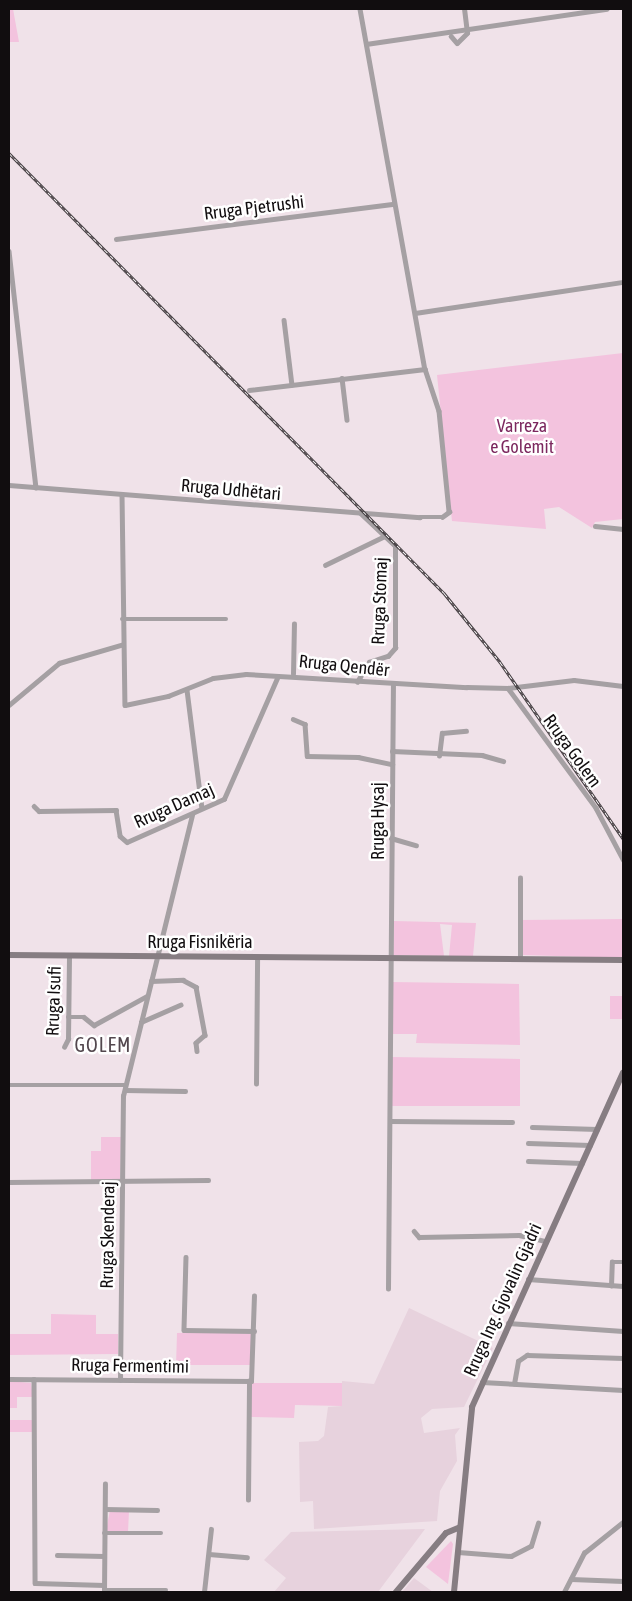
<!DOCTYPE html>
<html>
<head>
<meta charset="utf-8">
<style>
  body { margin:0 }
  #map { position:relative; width:632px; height:1601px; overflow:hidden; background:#f0e2e9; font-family:"Asap Condensed",sans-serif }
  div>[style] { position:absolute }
  .built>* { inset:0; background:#e7d2dd }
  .green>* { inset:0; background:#f3c3de }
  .street>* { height:4.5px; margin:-2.25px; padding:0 2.25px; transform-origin:2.25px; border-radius:2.25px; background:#a5a0a3 }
  .secondary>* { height:6px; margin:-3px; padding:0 3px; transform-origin:3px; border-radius:3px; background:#867d82 }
  .rail>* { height:3px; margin-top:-1.5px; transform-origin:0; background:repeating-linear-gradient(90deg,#fff 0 4px,#413b3e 0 8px); box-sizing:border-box; border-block:1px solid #413b3e }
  span { translate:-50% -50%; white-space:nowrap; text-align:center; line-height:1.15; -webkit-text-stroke:5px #fff; paint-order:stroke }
  .street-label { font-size:18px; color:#110d0f }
  .park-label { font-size:18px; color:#7c285f }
  .quarter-label { font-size:20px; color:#53474e; letter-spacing:1px }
  .frame { position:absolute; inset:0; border:10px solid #110d0f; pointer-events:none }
</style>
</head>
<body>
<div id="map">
  <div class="built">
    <i style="clip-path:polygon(409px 1308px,493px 1348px,464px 1407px,432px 1409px,421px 1418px,424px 1433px,460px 1428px,455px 1435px,457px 1461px,440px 1491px,437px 1521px,314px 1529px,313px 1501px,300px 1502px,299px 1442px,318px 1441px,324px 1436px,328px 1407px,342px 1406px,342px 1381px,374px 1384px)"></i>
    <i style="clip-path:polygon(425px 1529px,378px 1592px,274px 1592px,286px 1578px,264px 1560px,291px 1532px)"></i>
    <i style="clip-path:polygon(414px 1578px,433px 1592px,402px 1592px)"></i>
  </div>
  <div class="green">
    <i style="clip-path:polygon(9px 9px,13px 9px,19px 42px,9px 42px)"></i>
    <i style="clip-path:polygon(623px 353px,623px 519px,595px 522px,592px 528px,559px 507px,544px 509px,546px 529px,452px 521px,437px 375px)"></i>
    <i style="clip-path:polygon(623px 919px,623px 958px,522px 955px,522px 920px)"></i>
    <i style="clip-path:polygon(394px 921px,476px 923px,473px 956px,449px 956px,452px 925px,440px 924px,444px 956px,393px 955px)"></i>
    <i style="clip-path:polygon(392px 982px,519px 984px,520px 1045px,416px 1043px,417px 1034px,392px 1034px)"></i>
    <i style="clip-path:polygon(610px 996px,623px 996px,623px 1019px,610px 1019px)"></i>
    <i style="clip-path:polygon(392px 1057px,520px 1059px,520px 1106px,392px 1106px)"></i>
    <i style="clip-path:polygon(101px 1137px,121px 1137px,120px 1180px,91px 1180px,91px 1151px,101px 1151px)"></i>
    <i style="clip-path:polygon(51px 1314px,96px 1315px,96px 1334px,118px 1334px,118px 1354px,9px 1355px,9px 1334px,51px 1334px)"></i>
    <i style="clip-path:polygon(251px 1331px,252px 1365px,176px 1365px,177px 1333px)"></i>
    <i style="clip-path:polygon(9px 1381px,31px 1383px,33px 1397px,17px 1397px,17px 1408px,9px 1408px)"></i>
    <i style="clip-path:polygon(251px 1383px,342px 1383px,342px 1406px,295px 1405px,294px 1418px,251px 1417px)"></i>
    <i style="clip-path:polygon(9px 1420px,35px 1420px,34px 1432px,9px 1432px)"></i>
    <i style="clip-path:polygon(110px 1510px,129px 1511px,128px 1532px,106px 1531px)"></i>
    <i style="clip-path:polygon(451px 1541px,453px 1544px,448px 1584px,426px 1567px)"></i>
  </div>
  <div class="street">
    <i style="left:360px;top:9px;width:366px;rotate:79.8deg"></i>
    <i style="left:425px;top:369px;width:44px;rotate:71.6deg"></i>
    <i style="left:439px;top:411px;width:101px;rotate:84.3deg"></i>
    <i style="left:451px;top:36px;width:9px;rotate:49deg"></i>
    <i style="left:457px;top:43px;width:14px;rotate:-45deg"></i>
    <i style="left:467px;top:33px;width:24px;rotate:-97deg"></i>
    <i style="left:366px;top:44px;width:243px;rotate:-8.3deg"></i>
    <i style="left:116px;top:239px;width:280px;rotate:-7.2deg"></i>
    <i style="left:9px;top:251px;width:238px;rotate:83.5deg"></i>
    <i style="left:415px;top:313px;width:210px;rotate:-8.5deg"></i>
    <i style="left:284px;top:320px;width:65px;rotate:83deg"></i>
    <i style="left:342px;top:378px;width:42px;rotate:83.2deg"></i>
    <i style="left:249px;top:390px;width:177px;rotate:-6.8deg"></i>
    <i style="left:9px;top:485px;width:412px;rotate:4.5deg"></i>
    <i style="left:420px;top:517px;width:22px"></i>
    <i style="left:442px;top:517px;width:9px;rotate:-36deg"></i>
    <i style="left:122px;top:494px;width:211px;rotate:89.2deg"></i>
    <i style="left:125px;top:705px;width:44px;rotate:-11.8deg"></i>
    <i style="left:168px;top:696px;width:48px;rotate:-21.8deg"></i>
    <i style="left:213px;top:678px;width:33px;rotate:-7deg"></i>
    <i style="left:246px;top:674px;width:221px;rotate:3.4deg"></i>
    <i style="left:467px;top:687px;width:41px;rotate:1.4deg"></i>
    <i style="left:508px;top:688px;width:66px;rotate:-6.9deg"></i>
    <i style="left:574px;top:680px;width:49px;rotate:7deg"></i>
    <i style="left:595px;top:526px;width:28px;rotate:6deg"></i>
    <i style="left:325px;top:565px;width:67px;rotate:-25.8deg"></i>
    <i style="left:122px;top:619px;width:104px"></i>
    <i style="left:293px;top:674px;width:50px;rotate:-88.9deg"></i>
    <i style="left:357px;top:682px;width:23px;rotate:-59deg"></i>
    <i style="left:369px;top:662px;width:20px;rotate:-18deg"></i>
    <i style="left:388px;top:656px;width:11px;rotate:-49deg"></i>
    <i style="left:395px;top:648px;width:102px;rotate:-90deg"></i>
    <i style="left:395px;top:546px;width:48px;rotate:-136.7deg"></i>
    <i style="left:508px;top:688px;width:149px;rotate:53.7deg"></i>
    <i style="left:596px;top:808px;width:58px;rotate:62.1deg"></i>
    <i style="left:187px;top:690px;width:119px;rotate:82.8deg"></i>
    <i style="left:9px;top:705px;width:65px;rotate:-40deg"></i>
    <i style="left:59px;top:663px;width:65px;rotate:-16.2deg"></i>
    <i style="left:293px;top:719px;width:13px;rotate:23deg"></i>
    <i style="left:305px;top:724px;width:32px;rotate:86deg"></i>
    <i style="left:307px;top:756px;width:51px;rotate:1.1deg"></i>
    <i style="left:358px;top:757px;width:35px;rotate:12deg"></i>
    <i style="left:392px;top:751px;width:90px;rotate:2.5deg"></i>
    <i style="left:482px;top:755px;width:22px;rotate:16deg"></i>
    <i style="left:439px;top:756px;width:23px;rotate:-83deg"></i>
    <i style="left:442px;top:733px;width:24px;rotate:-5deg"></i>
    <i style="left:34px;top:806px;width:7px;rotate:45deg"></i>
    <i style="left:39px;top:811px;width:77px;rotate:-0.7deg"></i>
    <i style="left:116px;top:810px;width:26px;rotate:81deg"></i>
    <i style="left:120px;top:836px;width:9px;rotate:41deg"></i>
    <i style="left:127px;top:842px;width:106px;rotate:-23.9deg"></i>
    <i style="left:224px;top:799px;width:132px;rotate:-66.3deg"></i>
    <i style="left:391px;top:838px;width:26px;rotate:16deg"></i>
    <i style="left:520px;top:959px;width:81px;rotate:-90deg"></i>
    <i style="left:151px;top:981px;width:32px;rotate:-2deg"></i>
    <i style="left:183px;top:980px;width:15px;rotate:28deg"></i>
    <i style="left:196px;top:987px;width:49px;rotate:79.4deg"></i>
    <i style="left:205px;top:1035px;width:12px;rotate:138deg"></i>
    <i style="left:196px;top:1043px;width:8px;rotate:83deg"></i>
    <i style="left:68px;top:1017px;width:16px"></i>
    <i style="left:84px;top:1017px;width:13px;rotate:39deg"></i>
    <i style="left:94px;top:1025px;width:60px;rotate:-28.7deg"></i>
    <i style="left:141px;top:1022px;width:43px;rotate:-23.6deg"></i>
    <i style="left:64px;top:1047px;width:9px;rotate:-63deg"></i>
    <i style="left:68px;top:1039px;width:83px;rotate:-89.3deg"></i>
    <i style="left:256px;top:1084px;width:127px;rotate:-89.5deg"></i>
    <i style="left:9px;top:1085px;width:117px"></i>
    <i style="left:125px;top:1090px;width:60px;rotate:1deg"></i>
    <i style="left:390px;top:1121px;width:122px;rotate:0.5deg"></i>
    <i style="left:532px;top:1127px;width:65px;rotate:1.8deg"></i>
    <i style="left:528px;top:1143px;width:62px;rotate:1.8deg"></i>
    <i style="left:528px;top:1161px;width:54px;rotate:2.1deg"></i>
    <i style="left:9px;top:1182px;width:199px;rotate:-0.6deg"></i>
    <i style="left:414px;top:1231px;width:8px;rotate:50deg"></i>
    <i style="left:419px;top:1237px;width:100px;rotate:-1.1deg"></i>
    <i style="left:519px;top:1235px;width:27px;rotate:13deg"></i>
    <i style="left:186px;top:1257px;width:73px;rotate:91.6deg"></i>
    <i style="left:184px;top:1330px;width:70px;rotate:0.8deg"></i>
    <i style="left:528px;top:1279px;width:95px;rotate:4.2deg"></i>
    <i style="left:611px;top:1286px;width:24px;rotate:-88deg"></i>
    <i style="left:612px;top:1262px;width:11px"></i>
    <i style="left:388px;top:1289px;width:604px;rotate:-89.53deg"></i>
    <i style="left:508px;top:1323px;width:115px;rotate:4deg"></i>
    <i style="left:9px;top:1379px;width:242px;rotate:0.5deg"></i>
    <i style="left:251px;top:1381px;width:85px;rotate:-88deg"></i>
    <i style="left:34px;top:1379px;width:204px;rotate:89.7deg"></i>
    <i style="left:35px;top:1583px;width:69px;rotate:1.7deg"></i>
    <i style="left:120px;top:1380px;width:284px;rotate:-89.4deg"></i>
    <i style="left:123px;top:1096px;width:289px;rotate:-76.2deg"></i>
    <i style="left:482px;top:1382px;width:141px;rotate:3.2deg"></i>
    <i style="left:514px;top:1384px;width:23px;rotate:-80deg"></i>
    <i style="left:518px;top:1361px;width:11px;rotate:-34deg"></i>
    <i style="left:527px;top:1355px;width:96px;rotate:1.8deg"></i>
    <i style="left:248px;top:1500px;width:119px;rotate:-89.5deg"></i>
    <i style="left:105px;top:1509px;width:52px;rotate:1.1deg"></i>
    <i style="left:104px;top:1533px;width:57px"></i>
    <i style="left:458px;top:1552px;width:53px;rotate:4.3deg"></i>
    <i style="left:511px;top:1556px;width:22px;rotate:-27deg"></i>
    <i style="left:531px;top:1546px;width:24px;rotate:-73deg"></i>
    <i style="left:209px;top:1554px;width:38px;rotate:5deg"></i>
    <i style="left:57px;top:1555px;width:47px;rotate:1.2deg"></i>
    <i style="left:571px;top:1579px;width:52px;rotate:2.2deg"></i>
    <i style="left:104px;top:1590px;width:62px"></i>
    <i style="left:104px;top:1592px;width:108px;rotate:-89.5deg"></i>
    <i style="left:204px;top:1592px;width:63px;rotate:-83.7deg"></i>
    <i style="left:564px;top:1592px;width:44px;rotate:-62.9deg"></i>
    <i style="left:584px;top:1553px;width:50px;rotate:-38.5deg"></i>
  </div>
  <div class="secondary">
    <i style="left:9px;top:955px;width:614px;rotate:0.47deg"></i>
    <i style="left:396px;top:1592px;width:77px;rotate:-49.7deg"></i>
    <i style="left:446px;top:1533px;width:15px;rotate:-23deg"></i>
    <i style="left:454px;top:1592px;width:186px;rotate:-84.4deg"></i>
    <i style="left:472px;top:1407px;width:367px;rotate:-65.7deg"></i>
  </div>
  <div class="rail">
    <i style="left:9px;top:153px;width:619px;rotate:45.33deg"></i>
    <i style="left:444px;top:593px;width:89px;rotate:50.9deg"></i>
    <i style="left:500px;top:662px;width:215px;rotate:55.1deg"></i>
  </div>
  <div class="street-label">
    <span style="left:254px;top:208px;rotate:-7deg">Rruga Pjetrushi</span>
    <span style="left:231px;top:490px;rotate:5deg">Rruga Udhëtari</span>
    <span style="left:380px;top:601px;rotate:-88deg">Rruga Stomaj</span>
    <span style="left:344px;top:666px;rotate:6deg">Rruga Qendër</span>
    <span style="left:572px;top:751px;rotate:54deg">Rruga Golem</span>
    <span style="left:174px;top:806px;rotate:-24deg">Rruga Damaj</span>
    <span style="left:378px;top:821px;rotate:-90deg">Rruga Hysaj</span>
    <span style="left:200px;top:942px">Rruga Fisnikëria</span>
    <span style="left:54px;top:1001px;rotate:-88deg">Rruga Isufi</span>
    <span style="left:108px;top:1235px;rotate:-89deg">Rruga Skenderaj</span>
    <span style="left:503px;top:1300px;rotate:-66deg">Rruga Ing. Gjovalin Gjadri</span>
    <span style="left:130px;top:1366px;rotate:1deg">Rruga Fermentimi</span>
  </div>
  <div class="park-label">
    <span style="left:522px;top:437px">Varreza<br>e Golemit</span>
  </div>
  <div class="quarter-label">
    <span style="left:103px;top:1044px">GOLEM</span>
  </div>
  <div class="frame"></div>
</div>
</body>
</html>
